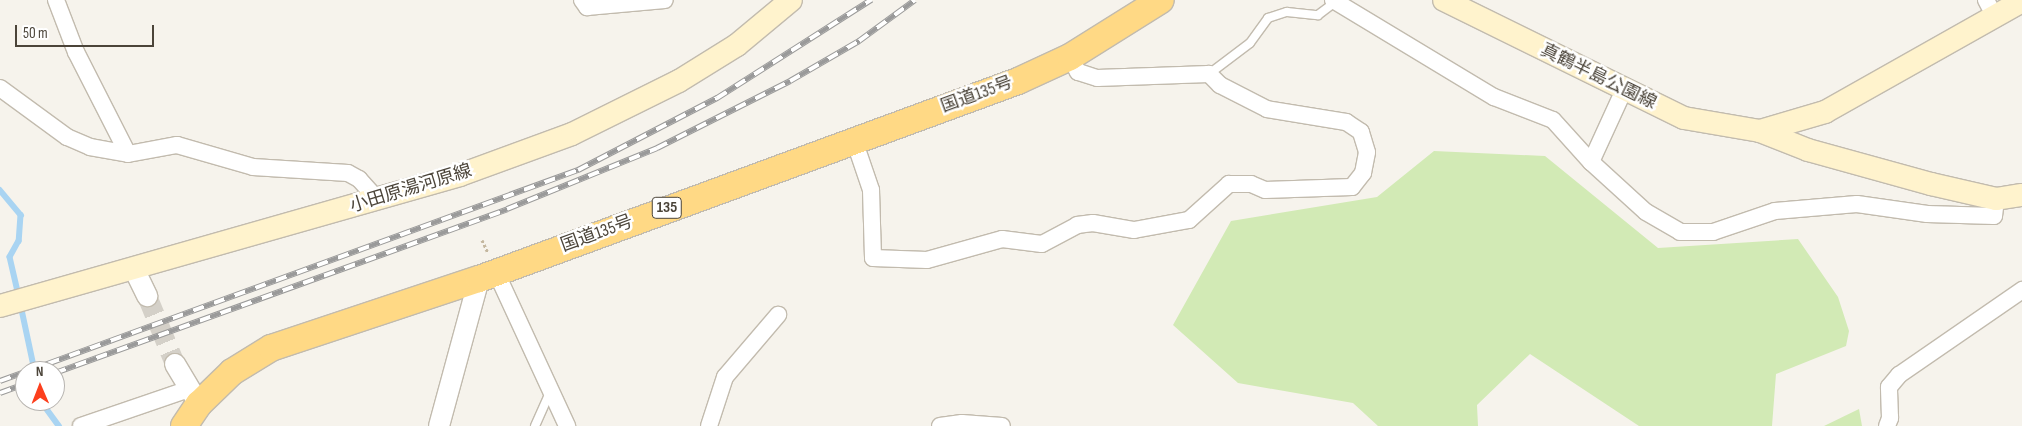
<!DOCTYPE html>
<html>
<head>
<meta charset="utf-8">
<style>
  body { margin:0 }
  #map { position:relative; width:2022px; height:426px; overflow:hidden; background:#f6f3ec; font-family:"Sofia Sans Condensed","Noto Sans JP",sans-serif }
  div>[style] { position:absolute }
  .green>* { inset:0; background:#d2eab5 }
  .stream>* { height:5.5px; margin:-2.75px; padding:0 2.75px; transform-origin:2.75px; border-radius:2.75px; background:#a9d4f2 }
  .tertiary-tunnel>* { height:20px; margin-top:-10px; transform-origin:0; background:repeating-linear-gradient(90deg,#d4d0c8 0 20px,transparent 0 30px) }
  .path>* { height:3px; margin-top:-1.5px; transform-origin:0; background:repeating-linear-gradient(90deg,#c4b79f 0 2.5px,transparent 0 5px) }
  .roads { filter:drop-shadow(1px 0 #c2bbae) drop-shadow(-1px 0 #c2bbae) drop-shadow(0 1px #c2bbae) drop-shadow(0 -1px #c2bbae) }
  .service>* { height:8px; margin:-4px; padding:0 4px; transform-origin:4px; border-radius:4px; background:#fff }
  .minor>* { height:16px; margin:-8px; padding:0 8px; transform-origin:8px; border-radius:8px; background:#fff }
  .tertiary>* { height:20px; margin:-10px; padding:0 10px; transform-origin:10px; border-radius:10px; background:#fff }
  .secondary>* { height:22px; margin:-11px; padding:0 11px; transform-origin:11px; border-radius:11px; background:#fff3cd }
  .trunk>* { height:26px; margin:-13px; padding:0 13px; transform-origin:13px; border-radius:13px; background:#ffd985 }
  .rail>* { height:5.5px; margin-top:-2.75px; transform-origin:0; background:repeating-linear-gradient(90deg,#fff 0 11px,#9a9a9a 0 22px); box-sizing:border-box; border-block:1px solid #9a9a9a }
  span { translate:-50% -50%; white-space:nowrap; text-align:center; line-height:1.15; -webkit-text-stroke:5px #fff; paint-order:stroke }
  .shield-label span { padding:1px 4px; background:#fff; border:1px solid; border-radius:4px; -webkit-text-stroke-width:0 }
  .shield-label { font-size:16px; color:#4b4439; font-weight:700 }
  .street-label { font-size:18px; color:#4b4439 }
  .north { position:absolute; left:15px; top:361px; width:50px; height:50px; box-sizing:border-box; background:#fff; border:1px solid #b7b4b0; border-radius:50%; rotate:359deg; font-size:14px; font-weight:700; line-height:20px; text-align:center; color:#4b4439 }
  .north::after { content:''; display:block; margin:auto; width:18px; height:22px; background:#fc3f1d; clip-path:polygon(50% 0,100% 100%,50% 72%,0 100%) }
  .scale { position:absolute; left:15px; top:25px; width:139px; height:22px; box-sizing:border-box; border:2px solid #4b4439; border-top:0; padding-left:6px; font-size:15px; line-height:18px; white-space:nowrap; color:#4b4439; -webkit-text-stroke:4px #fff; paint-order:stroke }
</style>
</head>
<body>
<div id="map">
  <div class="green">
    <i style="clip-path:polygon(1434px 151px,1545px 156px,1658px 248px,1798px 239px,1838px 297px,1849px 331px,1846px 346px,1776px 374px,1772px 426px,1639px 426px,1530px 354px,1477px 405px,1478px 426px,1378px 426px,1353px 403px,1238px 383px,1173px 325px,1231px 221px,1377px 197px)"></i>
    <i style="clip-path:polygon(1859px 409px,1862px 426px,1824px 426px)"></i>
  </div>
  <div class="stream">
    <i style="left:0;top:190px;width:33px;rotate:50deg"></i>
    <i style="left:21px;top:215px;width:26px;rotate:94deg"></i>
    <i style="left:19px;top:241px;width:18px;rotate:119deg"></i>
    <i style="left:10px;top:257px;width:40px;rotate:77deg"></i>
    <i style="left:21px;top:305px;width:67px;rotate:78deg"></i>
    <i style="left:41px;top:401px;width:31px;rotate:54deg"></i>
  </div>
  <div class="tertiary-tunnel">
    <i style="left:147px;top:296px;width:74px;rotate:67.6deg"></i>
  </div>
  <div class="path">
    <i style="left:482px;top:240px;width:14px;rotate:65deg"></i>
  </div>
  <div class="roads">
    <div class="service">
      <i style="left:1209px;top:74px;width:51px;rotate:-37.1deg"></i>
      <i style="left:1250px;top:43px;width:31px;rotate:-54deg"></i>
      <i style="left:1268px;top:18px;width:20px;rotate:-18deg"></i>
      <i style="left:1287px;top:12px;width:31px;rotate:6deg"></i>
      <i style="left:1318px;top:15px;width:21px;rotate:-37deg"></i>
      <i style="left:535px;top:426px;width:36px;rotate:-66deg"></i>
    </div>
    <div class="minor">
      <i style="left:56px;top:0;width:56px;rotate:69deg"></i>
      <i style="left:76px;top:52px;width:114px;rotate:63deg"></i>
      <i style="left:582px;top:0;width:9px;rotate:54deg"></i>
      <i style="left:587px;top:7px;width:78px;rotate:-5.1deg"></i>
      <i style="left:1333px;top:0;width:188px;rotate:31.1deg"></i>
      <i style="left:1494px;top:97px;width:63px;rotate:21.3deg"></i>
      <i style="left:1553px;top:120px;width:57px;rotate:47.9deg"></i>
      <i style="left:1591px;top:162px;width:74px;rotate:42.3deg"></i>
      <i style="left:1646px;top:212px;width:39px;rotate:30deg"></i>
      <i style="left:1680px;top:232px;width:33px"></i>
      <i style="left:1713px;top:232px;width:65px;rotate:-18.7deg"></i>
      <i style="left:1775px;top:211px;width:82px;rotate:-4.9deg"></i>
      <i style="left:1857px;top:204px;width:71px;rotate:8.1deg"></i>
      <i style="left:1927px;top:214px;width:67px;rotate:1.7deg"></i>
      <i style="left:1994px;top:216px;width:17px;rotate:-83deg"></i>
      <i style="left:1986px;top:0;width:17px;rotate:62deg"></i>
      <i style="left:0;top:88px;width:83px;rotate:36.2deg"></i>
      <i style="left:67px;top:137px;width:25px;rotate:23deg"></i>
      <i style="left:90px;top:147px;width:39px;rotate:10deg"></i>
      <i style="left:128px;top:154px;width:50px;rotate:-10.4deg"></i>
      <i style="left:177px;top:145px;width:79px;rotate:16.1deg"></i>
      <i style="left:253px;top:167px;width:95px;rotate:3.6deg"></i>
      <i style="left:348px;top:173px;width:13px;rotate:29deg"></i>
      <i style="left:359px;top:179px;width:28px;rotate:48deg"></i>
      <i style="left:854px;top:140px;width:53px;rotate:71.2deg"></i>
      <i style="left:871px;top:190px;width:68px;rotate:88.3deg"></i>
      <i style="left:873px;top:258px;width:54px;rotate:2.1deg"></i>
      <i style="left:927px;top:260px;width:78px;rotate:-15.6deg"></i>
      <i style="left:1002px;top:239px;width:40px;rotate:7.1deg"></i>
      <i style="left:1042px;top:244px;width:40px;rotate:-28deg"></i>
      <i style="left:1077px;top:225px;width:16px;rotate:-7deg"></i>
      <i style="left:1093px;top:223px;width:42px;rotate:9.7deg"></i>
      <i style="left:1134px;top:230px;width:56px;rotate:-10.3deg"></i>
      <i style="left:1189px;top:220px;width:54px;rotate:-42deg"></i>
      <i style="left:1229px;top:184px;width:22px"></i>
      <i style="left:1251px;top:184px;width:15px;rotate:23deg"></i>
      <i style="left:1265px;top:190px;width:87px;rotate:-2deg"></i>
      <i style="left:1352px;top:187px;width:18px;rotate:-52deg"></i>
      <i style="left:1363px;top:173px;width:21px;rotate:-79deg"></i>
      <i style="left:1367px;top:152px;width:21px;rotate:-107deg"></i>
      <i style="left:1361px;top:132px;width:18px;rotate:-146deg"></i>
      <i style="left:1346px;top:122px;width:80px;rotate:-170.7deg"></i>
      <i style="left:1267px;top:109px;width:53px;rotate:-152.9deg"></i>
      <i style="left:1220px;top:85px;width:16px;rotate:-135deg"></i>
      <i style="left:1209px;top:74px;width:112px;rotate:178deg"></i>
      <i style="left:1097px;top:78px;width:20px;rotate:-162deg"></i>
      <i style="left:1078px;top:72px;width:17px;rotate:-118deg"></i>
      <i style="left:1591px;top:162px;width:79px;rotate:-65.4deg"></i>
      <i style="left:496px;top:272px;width:170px;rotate:65.2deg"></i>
      <i style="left:81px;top:426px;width:114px;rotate:-18.9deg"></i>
      <i style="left:709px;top:426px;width:52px;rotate:-71.9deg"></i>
      <i style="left:725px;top:377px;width:82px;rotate:-49.5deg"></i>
      <i style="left:940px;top:426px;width:22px;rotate:-8deg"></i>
      <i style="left:962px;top:423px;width:40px;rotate:4.3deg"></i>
      <i style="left:1887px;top:426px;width:9px;rotate:-69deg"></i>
      <i style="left:1890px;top:418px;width:31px;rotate:-92deg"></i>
      <i style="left:1889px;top:387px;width:16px;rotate:-50deg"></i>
      <i style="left:1899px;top:375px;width:150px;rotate:-34.6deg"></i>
    </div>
    <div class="tertiary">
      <i style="left:135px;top:271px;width:28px;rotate:64deg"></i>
      <i style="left:175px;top:364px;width:47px;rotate:59deg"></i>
      <i style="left:439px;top:426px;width:152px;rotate:-74.8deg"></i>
    </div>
    <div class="secondary">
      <i style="left:1444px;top:0;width:267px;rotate:26.2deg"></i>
      <i style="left:1684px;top:118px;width:77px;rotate:9.7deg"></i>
      <i style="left:1760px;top:131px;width:68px;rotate:-16.3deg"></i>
      <i style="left:1825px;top:112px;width:226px;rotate:-29.4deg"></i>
      <i style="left:1760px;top:131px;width:52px;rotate:21.6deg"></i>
      <i style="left:1808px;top:150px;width:128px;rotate:15.5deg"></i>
      <i style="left:1931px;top:184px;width:67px;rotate:13deg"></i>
      <i style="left:1996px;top:199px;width:26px;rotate:-9deg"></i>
      <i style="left:0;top:306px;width:478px;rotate:-15.9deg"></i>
      <i style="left:460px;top:175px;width:119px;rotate:-20.1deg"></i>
      <i style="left:572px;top:134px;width:119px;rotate:-26.4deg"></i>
      <i style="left:679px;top:81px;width:68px;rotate:-31.8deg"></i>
      <i style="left:737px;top:45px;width:70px;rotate:-39.8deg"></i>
    </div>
    <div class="trunk">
      <i style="left:184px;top:426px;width:27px;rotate:-56deg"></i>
      <i style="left:199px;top:404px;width:46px;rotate:-44.1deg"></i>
      <i style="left:232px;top:372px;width:46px;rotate:-31.6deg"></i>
      <i style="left:271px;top:348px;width:219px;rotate:-18.4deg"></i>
      <i style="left:479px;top:279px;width:574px;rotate:-20.17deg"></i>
      <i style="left:1018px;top:81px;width:57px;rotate:-24.8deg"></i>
      <i style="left:1070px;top:57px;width:107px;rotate:-32.1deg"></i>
    </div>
  </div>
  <div class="rail">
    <i style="left:28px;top:371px;width:586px;rotate:-20.08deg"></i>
    <i style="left:578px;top:170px;width:157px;rotate:-27.4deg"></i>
    <i style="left:717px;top:98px;width:183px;rotate:-32.5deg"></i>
    <i style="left:55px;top:373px;width:481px;rotate:-19.9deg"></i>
    <i style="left:507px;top:209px;width:162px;rotate:-22.1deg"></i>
    <i style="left:657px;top:148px;width:149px;rotate:-26.7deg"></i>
    <i style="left:790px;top:81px;width:80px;rotate:-30.1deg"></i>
    <i style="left:859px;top:41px;width:69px;rotate:-36.2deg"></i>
    <i style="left:0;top:381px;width:27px;rotate:-20deg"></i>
    <i style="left:0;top:393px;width:27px;rotate:-20deg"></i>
  </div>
  <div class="shield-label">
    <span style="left:667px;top:208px">135</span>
  </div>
  <div class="street-label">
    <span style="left:1598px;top:77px;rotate:26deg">真鶴半島公園線</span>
    <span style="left:977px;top:95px;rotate:-20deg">国道135号</span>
    <span style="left:411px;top:189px;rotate:-17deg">小田原湯河原線</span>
    <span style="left:597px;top:234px;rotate:-20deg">国道135号</span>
  </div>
  <div class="north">N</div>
  <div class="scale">50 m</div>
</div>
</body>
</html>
